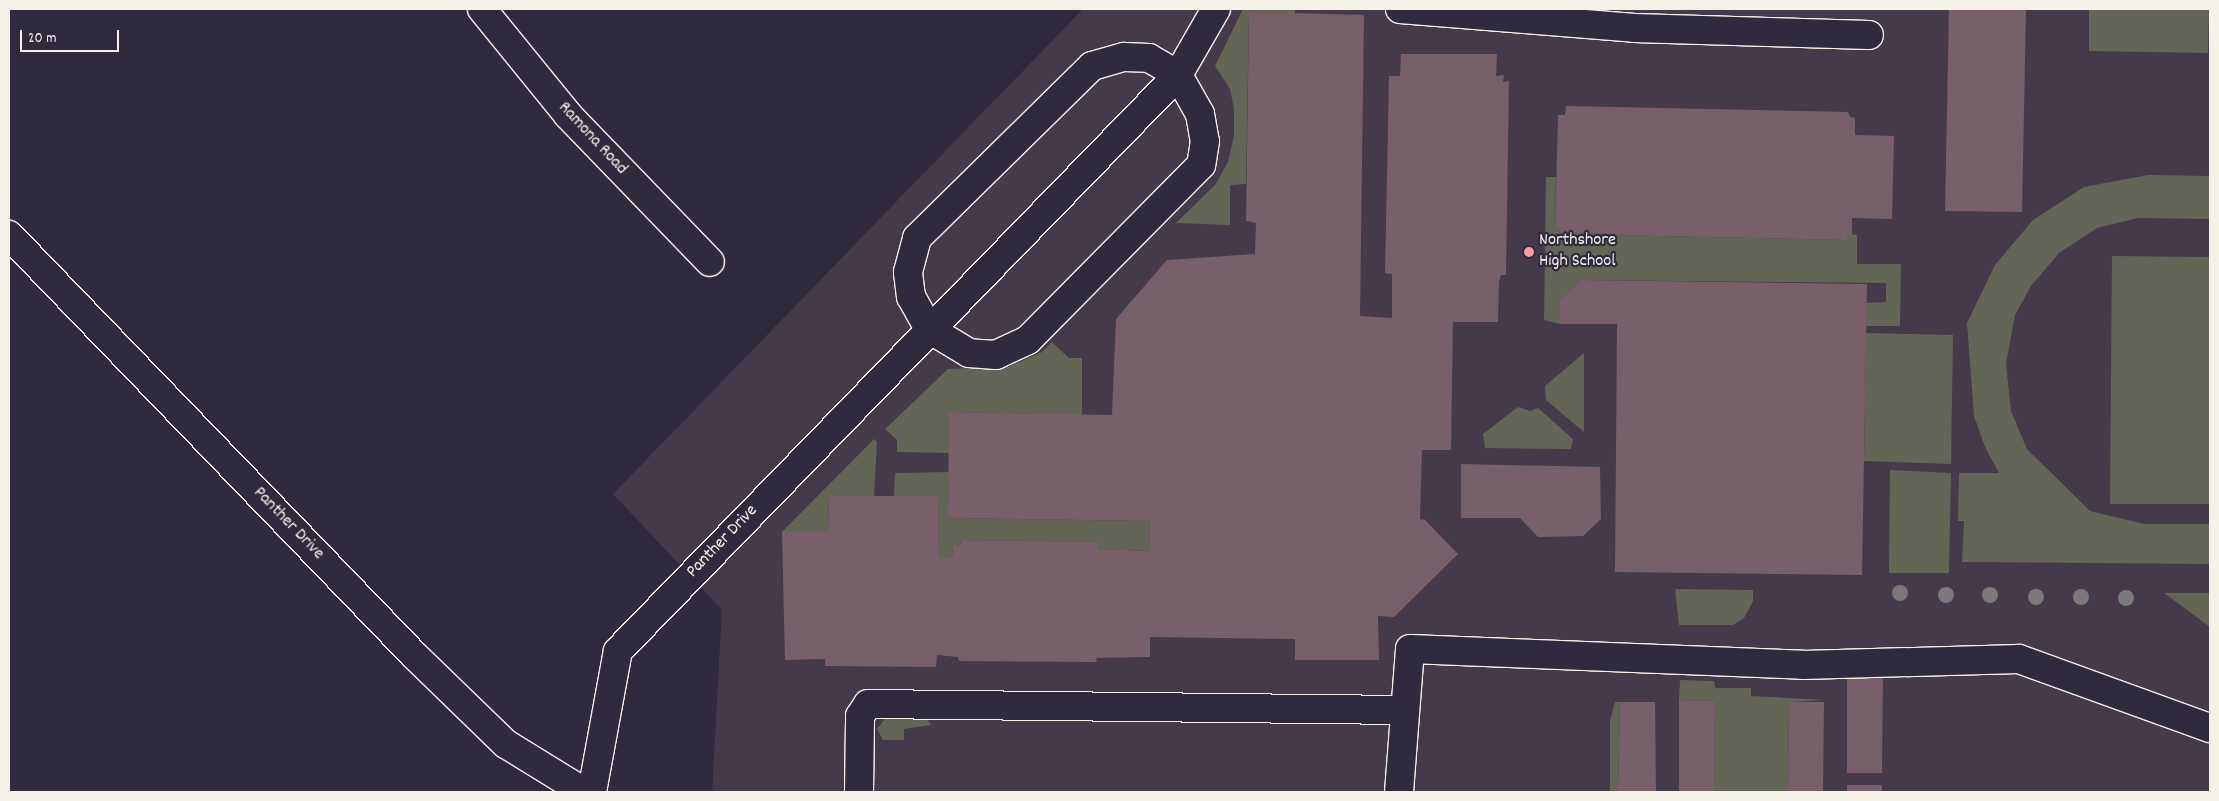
<!DOCTYPE html>
<html>
<head>
<meta charset="utf-8">
<style>
  body { margin:0 }
  #map { position:relative; width:2219px; height:801px; overflow:hidden; background:#2f2a3d; font-family:Dekko,sans-serif }
  div>[style] { position:absolute }
  .built>* { inset:0; background:#453a4a }
  .green>* { inset:0; background:#636557 }
  .building>* { inset:0; background:#776069 }
  .roads { filter:drop-shadow(1px 0 #f4f1e8) drop-shadow(-1px 0 #f4f1e8) drop-shadow(0 1px #f4f1e8) drop-shadow(0 -1px #f4f1e8) }
  .minor>* { height:28px; margin:-14px; padding:0 14px; transform-origin:14px; border-radius:14px; background:#2f2a3d }
  .trees>* { width:16px; height:16px; margin:-8px; border-radius:50%; background:#7b797b }
  .dots>* { width:14px; height:14px; translate:-50% -50%; box-sizing:border-box; border:2px solid #2f2a3d; border-radius:50% }
  span { translate:-50% -50%; white-space:nowrap; text-align:center; line-height:1.15; -webkit-text-stroke:4.5px #2f2a3d; paint-order:stroke }
  .street-label { font-size:18px; color:#f4f1e8 }
  .poi-label { font-size:18px; color:#f4f1e8 }
  .left { translate:0 -50%; text-align:left }
  .frame { position:absolute; inset:0; border:10px solid #f4f1e8; pointer-events:none }
  .scale { position:absolute; left:20px; top:30px; width:99px; height:22px; box-sizing:border-box; border:2px solid #f4f1e8; border-top:0; padding-left:6px; font-size:15px; line-height:18px; white-space:nowrap; color:#f4f1e8; -webkit-text-stroke:4px #2f2a3d; paint-order:stroke }
</style>
</head>
<body>
<div id="map">
  <div class="built">
    <i style="clip-path:polygon(1083px 9px,2210px 9px,2210px 792px,712px 792px,722px 610px,613px 494px)"></i>
  </div>
  <div class="green">
    <i style="clip-path:polygon(1243px 9px,1295px 9px,1295px 14px,1249px 13px,1246px 184px,1230px 185px,1230px 225px,1176px 223px,1215px 185px,1228px 162px,1234px 136px,1234px 109px,1230px 89px,1215px 66px)"></i>
    <i style="clip-path:polygon(2089px 9px,2209px 9px,2208px 53px,2089px 51px)"></i>
    <i style="clip-path:polygon(2148px 175px,2210px 176px,2210px 219px,2138px 218px,2097px 228px,2059px 253px,2031px 286px,2015px 315px,2006px 364px,2011px 411px,2027px 449px,2090px 511px,2144px 524px,2210px 524px,2210px 564px,1962px 562px,1964px 521px,1958px 521px,1959px 473px,1999px 473px,1985px 447px,1974px 416px,1967px 323px,1995px 265px,2033px 220px,2084px 187px)"></i>
    <i style="clip-path:polygon(1546px 177px,1556px 177px,1555px 229px,1560px 229px,1560px 234px,1847px 240px,1847px 234px,1857px 235px,1857px 264px,1901px 264px,1900px 326px,1866px 326px,1866px 303px,1886px 302px,1886px 283px,1581px 280px,1560px 299px,1560px 324px,1544px 320px)"></i>
    <i style="clip-path:polygon(2112px 256px,2210px 257px,2210px 504px,2110px 504px)"></i>
    <i style="clip-path:polygon(1866px 333px,1953px 335px,1951px 464px,1864px 461px)"></i>
    <i style="clip-path:polygon(1052px 342px,1069px 358px,1082px 358px,1082px 415px,949px 412px,949px 453px,897px 452px,897px 440px,885px 429px,948px 369px,1010px 366px,1042px 352px)"></i>
    <i style="clip-path:polygon(1584px 353px,1584px 432px,1546px 400px,1545px 386px)"></i>
    <i style="clip-path:polygon(1518px 407px,1530px 411px,1538px 408px,1573px 439px,1571px 449px,1485px 448px,1483px 434px)"></i>
    <i style="clip-path:polygon(874px 439px,877px 442px,874px 496px,829px 496px,828px 532px,782px 532px)"></i>
    <i style="clip-path:polygon(1890px 470px,1951px 473px,1949px 573px,1889px 573px)"></i>
    <i style="clip-path:polygon(949px 472px,948px 518px,1150px 521px,1149px 551px,1098px 549px,1098px 542px,961px 540px,960px 546px,953px 546px,952px 558px,939px 558px,938px 497px,894px 496px,895px 473px)"></i>
    <i style="clip-path:polygon(1675px 589px,1753px 590px,1753px 601px,1744px 618px,1733px 625px,1679px 625px)"></i>
    <i style="clip-path:polygon(2164px 593px,2210px 593px,2210px 627px)"></i>
    <i style="clip-path:polygon(1680px 680px,1714px 681px,1715px 688px,1751px 688px,1751px 696px,1824px 700px,1789px 702px,1788px 792px,1714px 792px,1715px 701px,1679px 700px)"></i>
    <i style="clip-path:polygon(1615px 702px,1620px 702px,1618px 792px,1610px 792px,1610px 721px)"></i>
    <i style="clip-path:polygon(885px 719px,927px 719px,931px 725px,904px 729px,904px 740px,883px 740px,877px 729px)"></i>
  </div>
  <div class="building">
    <i style="clip-path:polygon(1949px 9px,2026px 9px,2022px 212px,1945px 211px)"></i>
    <i style="clip-path:polygon(1249px 12px,1364px 15px,1360px 316px,1392px 318px,1392px 274px,1385px 273px,1389px 76px,1400px 76px,1401px 54px,1497px 54px,1496px 76px,1504px 75px,1503px 82px,1509px 81px,1506px 275px,1501px 275px,1499px 281px,1498px 322px,1453px 322px,1451px 450px,1422px 450px,1420px 519px,1425px 520px,1458px 554px,1394px 617px,1378px 616px,1379px 660px,1295px 660px,1295px 639px,1150px 637px,1150px 657px,1096px 658px,1097px 662px,959px 661px,958px 657px,937px 655px,936px 667px,825px 666px,825px 659px,785px 660px,782px 532px,828px 532px,829px 496px,938px 496px,939px 558px,952px 558px,953px 546px,960px 546px,961px 540px,1099px 542px,1098px 549px,1149px 551px,1150px 521px,948px 518px,949px 412px,1112px 415px,1116px 319px,1167px 260px,1255px 254px,1256px 223px,1246px 221px)"></i>
    <i style="clip-path:polygon(1566px 106px,1848px 112px,1850px 117px,1855px 118px,1855px 135px,1894px 136px,1892px 219px,1852px 218px,1852px 235px,1847px 234px,1847px 240px,1560px 234px,1560px 229px,1555px 229px,1558px 115px,1565px 115px)"></i>
    <i style="clip-path:polygon(1581px 280px,1867px 284px,1862px 575px,1615px 572px,1617px 324px,1560px 324px,1560px 299px)"></i>
    <i style="clip-path:polygon(1461px 464px,1600px 467px,1601px 519px,1583px 536px,1538px 537px,1520px 518px,1461px 518px)"></i>
    <i style="clip-path:polygon(1847px 675px,1883px 676px,1882px 773px,1847px 773px)"></i>
    <i style="clip-path:polygon(1679px 700px,1715px 701px,1714px 792px,1679px 792px)"></i>
    <i style="clip-path:polygon(1620px 702px,1655px 702px,1656px 792px,1618px 792px)"></i>
    <i style="clip-path:polygon(1789px 702px,1824px 702px,1823px 792px,1788px 792px)"></i>
    <i style="clip-path:polygon(1847px 785px,1882px 785px,1882px 792px,1847px 792px)"></i>
  </div>
  <div class="roads">
    <div class="minor">
      <i style="left:482px;top:9px;width:136px;rotate:50.9deg"></i>
      <i style="left:568px;top:115px;width:204px;rotate:46deg"></i>
      <i style="left:1400px;top:9px;width:235px;rotate:4.6deg"></i>
      <i style="left:1634px;top:28px;width:235px;rotate:1.7deg"></i>
      <i style="left:1124px;top:57px;width:25px;rotate:2deg"></i>
      <i style="left:1149px;top:58px;width:34px;rotate:30deg"></i>
      <i style="left:1178px;top:75px;width:45px;rotate:60.6deg"></i>
      <i style="left:1200px;top:114px;width:27px;rotate:80deg"></i>
      <i style="left:1205px;top:141px;width:24px;rotate:99deg"></i>
      <i style="left:1201px;top:165px;width:246px;rotate:134.7deg"></i>
      <i style="left:1028px;top:340px;width:35px;rotate:155deg"></i>
      <i style="left:996px;top:355px;width:27px;rotate:-176deg"></i>
      <i style="left:969px;top:353px;width:47px;rotate:-149deg"></i>
      <i style="left:929px;top:329px;width:37px;rotate:-119deg"></i>
      <i style="left:911px;top:297px;width:25px;rotate:-97deg"></i>
      <i style="left:908px;top:272px;width:35px;rotate:-75deg"></i>
      <i style="left:917px;top:238px;width:245px;rotate:-44.5deg"></i>
      <i style="left:1092px;top:66px;width:33px;rotate:-16deg"></i>
      <i style="left:9px;top:235px;width:583px;rotate:46.04deg"></i>
      <i style="left:414px;top:655px;width:128px;rotate:44.1deg"></i>
      <i style="left:506px;top:744px;width:92px;rotate:31.6deg"></i>
      <i style="left:592px;top:792px;width:143px;rotate:-79.6deg"></i>
      <i style="left:618px;top:651px;width:803px;rotate:-45.81deg"></i>
      <i style="left:1178px;top:75px;width:76px;rotate:-60.1deg"></i>
      <i style="left:859px;top:792px;width:76px;rotate:-89.2deg"></i>
      <i style="left:860px;top:716px;width:14px;rotate:-56deg"></i>
      <i style="left:868px;top:704px;width:537px;rotate:0.64deg"></i>
      <i style="left:1399px;top:792px;width:143px;rotate:-85.6deg"></i>
      <i style="left:1410px;top:649px;width:393px;rotate:2.3deg"></i>
      <i style="left:1803px;top:665px;width:216px;rotate:-1.6deg"></i>
      <i style="left:2019px;top:659px;width:203px;rotate:19.9deg"></i>
    </div>
  </div>
  <div class="trees">
    <i style="left:1900px;top:593px"></i>
    <i style="left:1946px;top:595px"></i>
    <i style="left:1990px;top:595px"></i>
    <i style="left:2036px;top:597px"></i>
    <i style="left:2081px;top:597px"></i>
    <i style="left:2126px;top:598px"></i>
  </div>
  <div class="dots">
    <i style="left:1529px;top:252px;background:#ff9aa2"></i>
  </div>
  <div class="street-label">
    <span style="left:592px;top:139px;rotate:47deg">Ramona Road</span>
    <span style="left:288px;top:524px;rotate:46deg">Panther Drive</span>
    <span style="left:723px;top:542px;rotate:-46deg">Panther Drive</span>
  </div>
  <div class="poi-label">
    <span class="left" style="left:1539px;top:252px">Northshore<br>High School</span>
  </div>
  <div class="frame"></div>
  <div class="scale">20 m</div>
</div>
</body>
</html>
